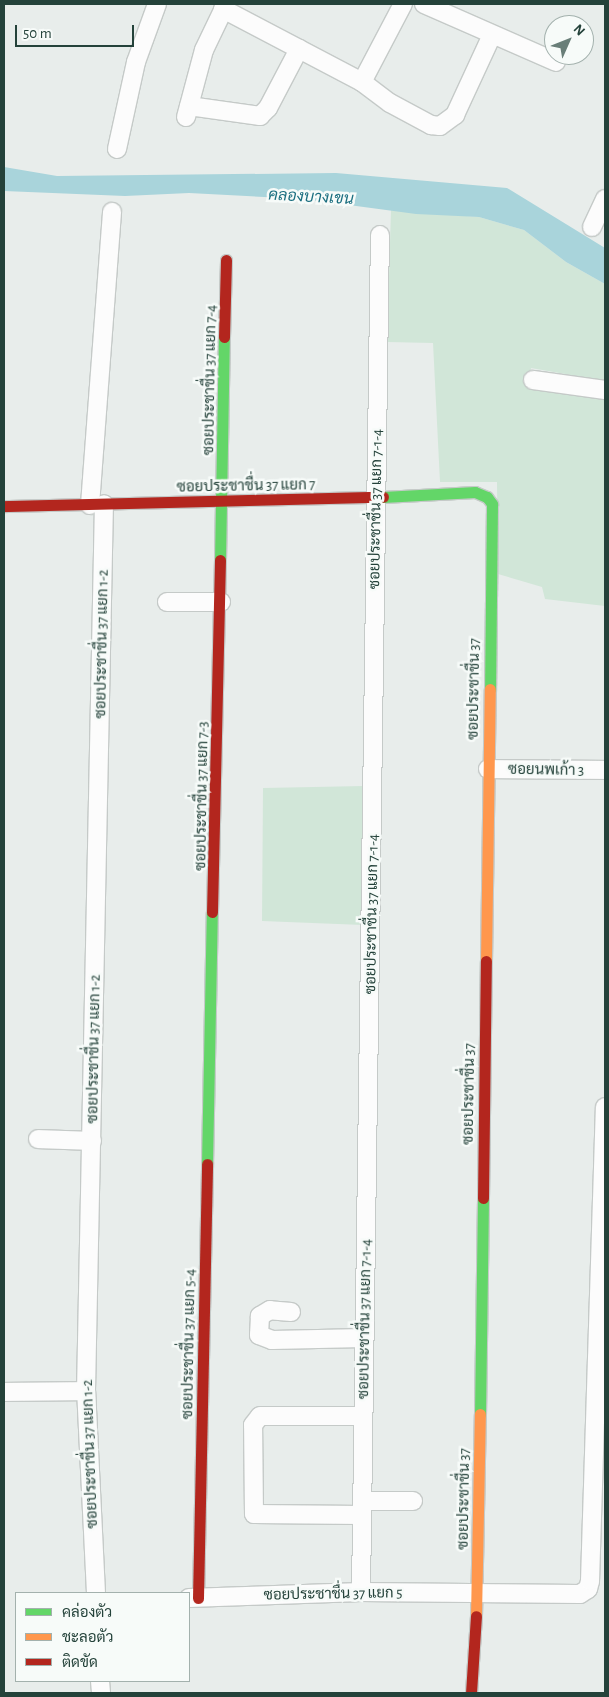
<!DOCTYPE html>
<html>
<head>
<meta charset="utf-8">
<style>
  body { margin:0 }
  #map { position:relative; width:609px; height:1697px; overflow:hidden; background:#e8edeb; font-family:"Alegreya Sans",Sarabun,sans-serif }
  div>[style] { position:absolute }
  .green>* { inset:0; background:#d1e6d8 }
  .water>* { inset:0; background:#a9d4db }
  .roads { filter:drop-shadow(1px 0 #c5cac8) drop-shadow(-1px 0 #c5cac8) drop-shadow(0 1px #c5cac8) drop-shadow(0 -1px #c5cac8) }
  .street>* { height:18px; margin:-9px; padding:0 9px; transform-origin:9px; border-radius:9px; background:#fcfcfc }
  .fast>* { height:11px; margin:-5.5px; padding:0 5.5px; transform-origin:5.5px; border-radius:5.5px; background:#63d668 }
  .slow>* { height:11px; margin:-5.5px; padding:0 5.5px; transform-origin:5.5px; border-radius:5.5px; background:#ff974d }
  .jam>* { height:11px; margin:-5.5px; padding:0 5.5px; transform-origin:5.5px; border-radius:5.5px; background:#b3261e }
  span { translate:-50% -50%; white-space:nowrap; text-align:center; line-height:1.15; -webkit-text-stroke:5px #f7fbf9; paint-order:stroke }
  .street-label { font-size:15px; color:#24423a }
  .water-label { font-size:16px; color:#1c6f80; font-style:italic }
  .frame { position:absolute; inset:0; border:5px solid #24423a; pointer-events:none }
  .legend { position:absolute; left:15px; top:1592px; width:175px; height:90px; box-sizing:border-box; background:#f7fbf9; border:1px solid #a3b1ad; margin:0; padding:6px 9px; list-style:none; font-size:15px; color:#24423a }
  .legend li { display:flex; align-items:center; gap:10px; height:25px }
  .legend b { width:25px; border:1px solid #a3b1ad }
  .north { position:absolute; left:544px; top:15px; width:50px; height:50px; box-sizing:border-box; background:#f7fbf9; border:1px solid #a3b1ad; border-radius:50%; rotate:46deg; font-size:14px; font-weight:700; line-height:20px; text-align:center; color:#24423a }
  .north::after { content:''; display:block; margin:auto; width:18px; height:22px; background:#697e78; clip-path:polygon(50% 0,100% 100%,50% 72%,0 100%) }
  .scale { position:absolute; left:15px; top:25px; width:119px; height:22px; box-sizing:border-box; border:2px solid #24423a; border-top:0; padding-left:6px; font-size:15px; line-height:18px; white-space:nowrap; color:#24423a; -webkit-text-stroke:4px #f7fbf9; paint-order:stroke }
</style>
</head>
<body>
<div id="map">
  <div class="green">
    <i style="clip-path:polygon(391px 210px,479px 217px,524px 230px,566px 262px,605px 284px,605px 381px,531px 368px,528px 387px,605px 398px,605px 606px,545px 599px,542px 587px,498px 574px,497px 482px,440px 482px,433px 343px,387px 342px)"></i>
    <i style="clip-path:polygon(364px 786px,363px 925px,262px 921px,263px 788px)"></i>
  </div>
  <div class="water">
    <i style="clip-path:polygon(4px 167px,57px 176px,336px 173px,507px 188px,605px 248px,605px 284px,566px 262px,524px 230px,479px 217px,416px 214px,304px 199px,189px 193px,125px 196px,4px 191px)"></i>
  </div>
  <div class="roads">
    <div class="street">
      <i style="left:424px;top:4px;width:144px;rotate:23.7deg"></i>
      <i style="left:223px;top:9px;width:157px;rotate:27.7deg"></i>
      <i style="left:362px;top:82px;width:35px;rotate:37deg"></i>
      <i style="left:390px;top:103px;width:47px;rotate:28.2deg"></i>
      <i style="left:431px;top:125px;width:9px;rotate:6deg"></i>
      <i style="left:440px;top:126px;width:19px;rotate:-36deg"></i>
      <i style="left:455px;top:115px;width:88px;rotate:-65.2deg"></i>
      <i style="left:362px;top:82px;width:88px;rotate:-62.3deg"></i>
      <i style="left:189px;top:106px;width:72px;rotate:8deg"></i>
      <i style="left:260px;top:116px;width:11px;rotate:-45deg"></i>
      <i style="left:268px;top:108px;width:67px;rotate:-62.3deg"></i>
      <i style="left:186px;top:117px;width:69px;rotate:-75deg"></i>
      <i style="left:204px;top:50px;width:51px;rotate:-64.4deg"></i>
      <i style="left:117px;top:149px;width:89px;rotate:-77.7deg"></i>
      <i style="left:136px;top:62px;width:62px;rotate:-70.1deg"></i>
      <i style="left:592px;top:227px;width:31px;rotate:-65deg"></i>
      <i style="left:533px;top:380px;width:73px;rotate:7.9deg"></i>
      <i style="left:90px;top:505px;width:294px;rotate:-85.7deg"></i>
      <i style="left:167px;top:602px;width:54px"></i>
      <i style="left:488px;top:769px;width:117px;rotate:0.5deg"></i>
      <i style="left:38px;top:1139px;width:54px;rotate:2.1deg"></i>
      <i style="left:291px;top:1312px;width:21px;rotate:-175deg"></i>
      <i style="left:270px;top:1310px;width:12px;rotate:149deg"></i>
      <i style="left:260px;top:1316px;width:19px;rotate:93deg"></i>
      <i style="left:259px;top:1335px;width:14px;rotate:21deg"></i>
      <i style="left:272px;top:1340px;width:92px;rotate:-1.2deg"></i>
      <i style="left:4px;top:1392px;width:82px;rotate:-0.7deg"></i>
      <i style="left:362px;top:1501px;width:51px"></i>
      <i style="left:362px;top:1515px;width:108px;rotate:-179.5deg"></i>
      <i style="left:254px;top:1514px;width:89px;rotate:-90.6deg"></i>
      <i style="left:253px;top:1425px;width:11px;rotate:-52deg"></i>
      <i style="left:260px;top:1416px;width:103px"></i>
      <i style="left:361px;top:1592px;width:1357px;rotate:-89.2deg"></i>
      <i style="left:96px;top:1593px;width:202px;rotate:-92.8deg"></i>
      <i style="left:86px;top:1391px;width:887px;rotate:-88.84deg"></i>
      <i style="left:189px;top:1598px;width:172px;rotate:-2deg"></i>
      <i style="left:361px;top:1592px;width:219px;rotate:0.5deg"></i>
      <i style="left:580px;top:1594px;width:9px;rotate:-32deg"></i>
      <i style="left:588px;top:1589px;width:8px;rotate:-76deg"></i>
      <i style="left:590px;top:1581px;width:474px;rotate:-88.2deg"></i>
      <i style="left:100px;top:1681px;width:12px;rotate:85deg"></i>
    </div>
    <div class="fast">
      <i style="left:383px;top:497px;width:92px;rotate:-3.1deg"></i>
      <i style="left:475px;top:492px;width:13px;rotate:23deg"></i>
      <i style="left:487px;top:497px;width:9px;rotate:54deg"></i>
      <i style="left:492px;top:504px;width:185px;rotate:90.6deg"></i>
      <i style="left:220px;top:560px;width:223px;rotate:-89deg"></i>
      <i style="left:207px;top:1164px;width:252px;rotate:-88.9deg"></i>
      <i style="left:480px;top:1414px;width:216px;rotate:-89.2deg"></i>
    </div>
    <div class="slow">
      <i style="left:486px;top:961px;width:272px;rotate:-89.2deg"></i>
      <i style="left:476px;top:1616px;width:202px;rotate:-88.9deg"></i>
    </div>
    <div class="jam">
      <i style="left:224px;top:337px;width:77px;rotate:-88.5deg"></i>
      <i style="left:4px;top:506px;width:379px;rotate:-1.4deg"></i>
      <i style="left:212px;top:912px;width:352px;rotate:-88.7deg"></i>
      <i style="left:483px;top:1198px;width:237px;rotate:-89.3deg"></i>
      <i style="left:198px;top:1598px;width:434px;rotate:-88.8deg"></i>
      <i style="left:471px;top:1693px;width:77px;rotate:-86.3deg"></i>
    </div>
  </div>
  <div class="street-label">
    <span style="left:210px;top:380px;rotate:-89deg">ซอยประชาชื่น 37 แยก 7-4</span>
    <span style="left:246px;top:486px;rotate:-1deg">ซอยประชาชื่น 37 แยก 7</span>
    <span style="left:376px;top:509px;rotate:-89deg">ซอยประชาชื่น 37 แยก 7-1-4</span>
    <span style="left:102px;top:644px;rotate:-89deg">ซอยประชาชื่น 37 แยก 1-2</span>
    <span style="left:474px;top:689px;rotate:-89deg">ซอยประชาชื่น 37</span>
    <span style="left:546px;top:770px;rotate:1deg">ซอยนพเก้า 3</span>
    <span style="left:202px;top:796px;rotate:-89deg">ซอยประชาชื่น 37 แยก 7-3</span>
    <span style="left:372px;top:914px;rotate:-89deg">ซอยประชาชื่น 37 แยก 7-1-4</span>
    <span style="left:94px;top:1049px;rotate:-89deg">ซอยประชาชื่น 37 แยก 1-2</span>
    <span style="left:469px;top:1094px;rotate:-89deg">ซอยประชาชื่น 37</span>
    <span style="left:365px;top:1319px;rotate:-89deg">ซอยประชาชื่น 37 แยก 7-1-4</span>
    <span style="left:189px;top:1344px;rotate:-89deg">ซอยประชาชื่น 37 แยก 5-4</span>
    <span style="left:90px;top:1454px;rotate:-92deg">ซอยประชาชื่น 37 แยก 1-2</span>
    <span style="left:464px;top:1499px;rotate:-89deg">ซอยประชาชื่น 37</span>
    <span style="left:333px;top:1594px;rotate:-1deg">ซอยประชาชื่น 37 แยก 5</span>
  </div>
  <div class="water-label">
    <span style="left:311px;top:197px;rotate:3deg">คลองบางเขน</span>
  </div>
  <div class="frame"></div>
  <ul class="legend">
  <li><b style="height:6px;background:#63d668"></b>คล่องตัว</li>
  <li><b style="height:6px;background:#ff974d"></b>ชะลอตัว</li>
  <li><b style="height:6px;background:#b3261e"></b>ติดขัด</li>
  </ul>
  <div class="north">N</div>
  <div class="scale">50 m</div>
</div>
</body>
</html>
